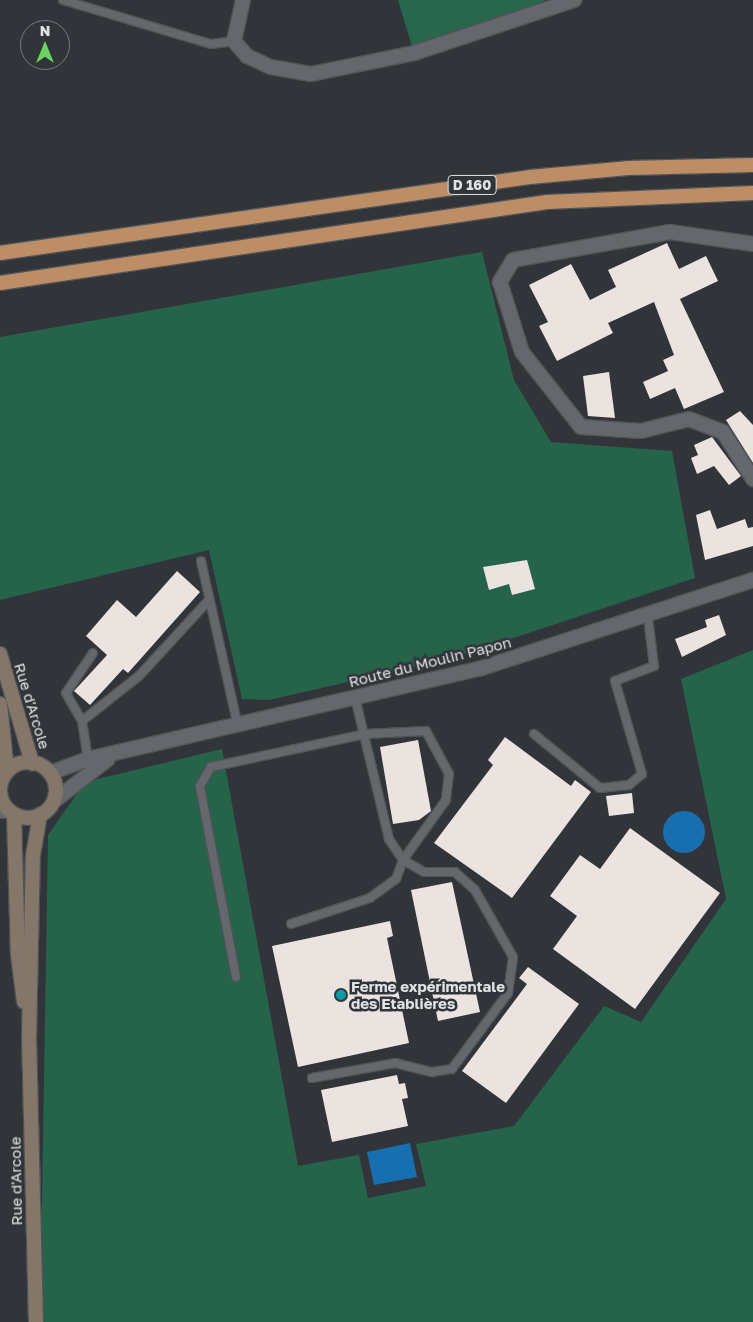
<!DOCTYPE html>
<html>
<head>
<meta charset="utf-8">
<style>
  body { margin:0 }
  #map { position:relative; width:753px; height:1322px; overflow:hidden; background:#313439; font-family:"Golos Text",sans-serif }
  div>[style] { position:absolute }
  .green>* { inset:0; background:#26634b }
  .forest>* { inset:0; background:#28674e }
  .water>* { inset:0; background:#176faf }
  .round { border-radius:50% }
  .building>* { inset:0; background:#eae3e0 }
  .roads { filter:drop-shadow(1px 0 #515357) drop-shadow(-1px 0 #515357) drop-shadow(0 1px #515357) drop-shadow(0 -1px #515357) }
  .service>* { height:8px; margin:-4px; padding:0 4px; transform-origin:4px; border-radius:4px; background:#64676c }
  .minor>* { height:14px; margin:-7px; padding:0 7px; transform-origin:7px; border-radius:7px; background:#64676c }
  .secondary>* { height:14px; margin:-7px; padding:0 7px; transform-origin:7px; border-radius:7px; background:#85766a }
  .secondary>.ring { margin:-7px; padding:0; box-sizing:content-box; background:none; border:14px solid #85766a; border-radius:50% }
  .trunk>* { height:14px; margin:-7px; padding:0 7px; transform-origin:7px; border-radius:7px; background:#bd8e66 }
  .dots>* { width:14px; height:14px; translate:-50% -50%; box-sizing:border-box; border:2px solid #313439; border-radius:50% }
  span { translate:-50% -50%; white-space:nowrap; text-align:center; line-height:1.15; -webkit-text-stroke:5px #313439; paint-order:stroke }
  .shield-label span { padding:1px 4px; background:#313439; border:1px solid; border-radius:4px; -webkit-text-stroke-width:0 }
  .shield-label { font-size:14px; color:#e0e2e5; font-weight:700 }
  .street-label { font-size:15px; color:#e0e2e5 }
  .poi-label { font-size:15px; color:#e0e2e5; font-weight:700 }
  .left { translate:0 -50%; text-align:left }
  .north { position:absolute; left:20px; top:20px; width:50px; height:50px; box-sizing:border-box; background:#313439; border:1px solid #777a7e; border-radius:50%; rotate:0deg; font-size:14px; font-weight:700; line-height:20px; text-align:center; color:#e0e2e5 }
  .north::after { content:''; display:block; margin:auto; width:18px; height:22px; background:#6bd362; clip-path:polygon(50% 0,100% 100%,50% 72%,0 100%) }
</style>
</head>
<body>
<div id="map">
  <div class="green">
    <i style="clip-path:polygon(482px 252px,514px 380px,551px 442px,672px 451px,695px 578px,453px 658px,269px 700px,242px 699px,209px 550px,0 600px,0 337px)"></i>
    <i style="clip-path:polygon(753px 650px,753px 1322px,40px 1322px,48px 835px,85px 782px,222px 749px,298px 1166px,359px 1155px,368px 1198px,426px 1186px,416px 1144px,514px 1126px,604px 1006px,641px 1022px,726px 899px,681px 679px)"></i>
  </div>
  <div class="forest">
    <i style="clip-path:polygon(398px 0,546px 0,414px 53px)"></i>
  </div>
  <div class="water">
    <i class="round" style="left:663px;top:811px;width:42px;height:42px"></i>
    <i style="clip-path:polygon(410px 1143px,417px 1177px,374px 1185px,367px 1152px)"></i>
  </div>
  <div class="building">
    <i style="clip-path:polygon(667px 243px,679px 269px,706px 256px,718px 281px,680px 299px,724px 392px,684px 409px,675px 388px,650px 399px,643px 382px,668px 371px,663px 360px,674px 355px,654px 302px,608px 323px,613px 333px,557px 361px,539px 326px,548px 322px,529px 285px,571px 264px,590px 300px,616px 287px,608px 270px)"></i>
    <i style="clip-path:polygon(609px 372px,615px 418px,588px 416px,583px 376px)"></i>
    <i style="clip-path:polygon(740px 411px,753px 425px,753px 463px,726px 420px)"></i>
    <i style="clip-path:polygon(712px 437px,741px 476px,729px 485px,714px 466px,697px 474px,691px 458px,698px 455px,694px 445px)"></i>
    <i style="clip-path:polygon(710px 510px,717px 529px,745px 519px,748px 528px,753px 527px,753px 546px,705px 560px,696px 515px)"></i>
    <i style="clip-path:polygon(527px 560px,535px 589px,512px 595px,509px 584px,489px 590px,483px 567px)"></i>
    <i style="clip-path:polygon(177px 571px,200px 592px,128px 673px,123px 669px,90px 705px,74px 691px,107px 655px,86px 636px,117px 600px,136px 617px)"></i>
    <i style="clip-path:polygon(719px 615px,726px 635px,682px 657px,675px 639px,707px 627px,705px 620px)"></i>
    <i style="clip-path:polygon(505px 737px,571px 786px,575px 780px,591px 792px,512px 898px,434px 843px,493px 765px,488px 760px)"></i>
    <i style="clip-path:polygon(418px 740px,431px 811px,419px 820px,393px 824px,380px 747px)"></i>
    <i style="clip-path:polygon(632px 793px,634px 813px,609px 816px,606px 796px)"></i>
    <i style="clip-path:polygon(630px 828px,720px 893px,635px 1009px,553px 949px,577px 916px,550px 896px,580px 855px,600px 869px)"></i>
    <i style="clip-path:polygon(452px 882px,480px 1012px,438px 1021px,411px 890px)"></i>
    <i style="clip-path:polygon(390px 921px,393px 936px,387px 938px,409px 1043px,298px 1067px,272px 946px)"></i>
    <i style="clip-path:polygon(528px 967px,579px 1004px,506px 1103px,462px 1071px,527px 984px,519px 978px)"></i>
    <i style="clip-path:polygon(397px 1075px,399px 1084px,405px 1083px,408px 1098px,402px 1099px,408px 1126px,332px 1142px,321px 1090px)"></i>
  </div>
  <div class="roads">
    <div class="service">
      <i style="left:63px;top:0;width:154px;rotate:16.6deg"></i>
      <i style="left:211px;top:44px;width:23px;rotate:-7deg"></i>
      <i style="left:201px;top:561px;width:169px;rotate:77.4deg"></i>
      <i style="left:82px;top:721px;width:73px;rotate:-38.3deg"></i>
      <i style="left:139px;top:676px;width:103px;rotate:-47.4deg"></i>
      <i style="left:534px;top:734px;width:85px;rotate:39.3deg"></i>
      <i style="left:600px;top:788px;width:29px;rotate:-6deg"></i>
      <i style="left:629px;top:785px;width:17px;rotate:-40deg"></i>
      <i style="left:642px;top:774px;width:97px;rotate:-106.2deg"></i>
      <i style="left:615px;top:681px;width:42px;rotate:-21deg"></i>
      <i style="left:654px;top:666px;width:49px;rotate:-97deg"></i>
      <i style="left:88px;top:759px;width:38px;rotate:-99deg"></i>
      <i style="left:82px;top:721px;width:32px;rotate:-120deg"></i>
      <i style="left:66px;top:693px;width:48px;rotate:-56deg"></i>
      <i style="left:236px;top:977px;width:194px;rotate:-100.7deg"></i>
      <i style="left:200px;top:786px;width:22px;rotate:-60deg"></i>
      <i style="left:211px;top:767px;width:157px;rotate:-12.1deg"></i>
      <i style="left:365px;top:734px;width:61px;rotate:-2.8deg"></i>
      <i style="left:426px;top:731px;width:49px;rotate:61.9deg"></i>
      <i style="left:449px;top:774px;width:26px;rotate:97deg"></i>
      <i style="left:446px;top:800px;width:74px;rotate:125.6deg"></i>
      <i style="left:403px;top:860px;width:20px;rotate:110deg"></i>
      <i style="left:396px;top:879px;width:32px;rotate:144deg"></i>
      <i style="left:370px;top:898px;width:83px;rotate:161.8deg"></i>
      <i style="left:312px;top:1078px;width:84px;rotate:-10.2deg"></i>
      <i style="left:395px;top:1063px;width:38px;rotate:14deg"></i>
      <i style="left:432px;top:1072px;width:20px;rotate:-9deg"></i>
      <i style="left:452px;top:1069px;width:94px;rotate:-53.6deg"></i>
      <i style="left:508px;top:993px;width:36px;rotate:-82deg"></i>
      <i style="left:513px;top:957px;width:77px;rotate:-119.6deg"></i>
      <i style="left:475px;top:890px;width:27px;rotate:-138deg"></i>
      <i style="left:455px;top:872px;width:31px;rotate:180deg"></i>
      <i style="left:424px;top:872px;width:24px;rotate:-150deg"></i>
      <i style="left:403px;top:860px;width:25px;rotate:-124deg"></i>
      <i style="left:389px;top:839px;width:146px;rotate:-103.5deg"></i>
    </div>
    <div class="minor">
      <i style="left:243px;top:0;width:42px;rotate:102.4deg"></i>
      <i style="left:234px;top:41px;width:20px;rotate:49deg"></i>
      <i style="left:247px;top:56px;width:26px;rotate:25deg"></i>
      <i style="left:271px;top:67px;width:41px;rotate:9.9deg"></i>
      <i style="left:311px;top:74px;width:105px;rotate:-11.5deg"></i>
      <i style="left:414px;top:53px;width:169px;rotate:-18.3deg"></i>
      <i style="left:753px;top:244px;width:84px;rotate:-171.8deg"></i>
      <i style="left:670px;top:232px;width:159px;rotate:169.9deg"></i>
      <i style="left:513px;top:260px;width:26px;rotate:121deg"></i>
      <i style="left:500px;top:282px;width:73px;rotate:72.6deg"></i>
      <i style="left:522px;top:352px;width:95px;rotate:51.8deg"></i>
      <i style="left:581px;top:427px;width:60px;rotate:3.8deg"></i>
      <i style="left:641px;top:431px;width:49px;rotate:-14deg"></i>
      <i style="left:689px;top:419px;width:36px;rotate:21deg"></i>
      <i style="left:723px;top:432px;width:56px;rotate:57.4deg"></i>
      <i style="left:50px;top:773px;width:40px;rotate:-20.2deg"></i>
      <i style="left:88px;top:759px;width:404px;rotate:-13deg"></i>
      <i style="left:482px;top:668px;width:285px;rotate:-18deg"></i>
      <i style="left:0;top:781px;width:4px;rotate:-45deg"></i>
      <i style="left:54px;top:801px;width:68px;rotate:-37.9deg"></i>
      <i style="left:0;top:811px;width:10px"></i>
    </div>
    <div class="secondary">
      <i style="left:0;top:654px;width:114px;rotate:73.6deg"></i>
      <i style="left:0;top:704px;width:68px;rotate:84.1deg"></i>
      <i class="ring" style="left:0;top:762px;width:42px;height:42px"></i>
      <i style="left:14px;top:814px;width:141px;rotate:88.4deg"></i>
      <i style="left:18px;top:955px;width:47px;rotate:82.7deg"></i>
      <i style="left:36px;top:1322px;width:282px;rotate:-91.4deg"></i>
      <i style="left:29px;top:1040px;width:185px;rotate:-88.8deg"></i>
      <i style="left:33px;top:855px;width:41px;rotate:-80.1deg"></i>
    </div>
    <div class="trunk">
      <i style="left:0;top:253px;width:535px;rotate:-8.16deg"></i>
      <i style="left:530px;top:177px;width:98px;rotate:-5.2deg"></i>
      <i style="left:628px;top:168px;width:125px;rotate:-1.4deg"></i>
      <i style="left:0;top:283px;width:553px;rotate:-8.42deg"></i>
      <i style="left:547px;top:202px;width:206px;rotate:-2.5deg"></i>
    </div>
  </div>
  <div class="dots">
    <i style="left:341px;top:995px;background:#0f9aa8"></i>
  </div>
  <div class="shield-label">
    <span style="left:472px;top:185px">D 160</span>
  </div>
  <div class="street-label">
    <span style="left:430px;top:662px;rotate:-14deg">Route du Moulin Papon</span>
    <span style="left:32px;top:706px;rotate:73deg">Rue d'Arcole</span>
    <span style="left:16px;top:1181px;rotate:-91deg">Rue d'Arcole</span>
  </div>
  <div class="poi-label">
    <span class="left" style="left:351px;top:995px">Ferme expérimentale<br>des Etablières</span>
  </div>
  <div class="north">N</div>
</div>
</body>
</html>
